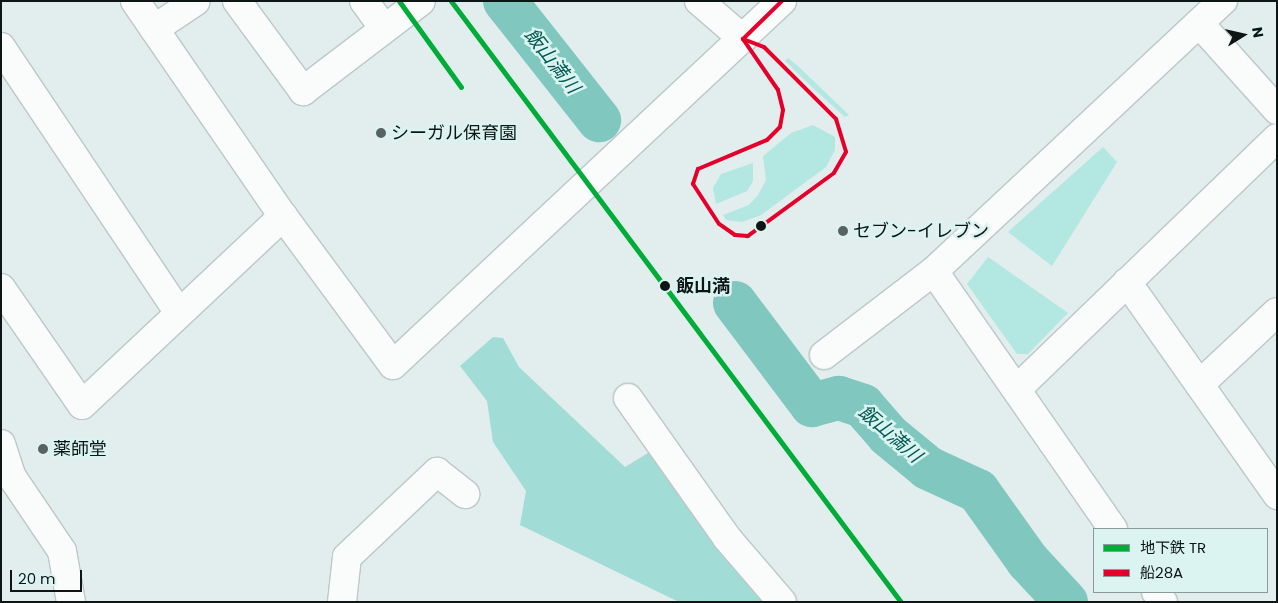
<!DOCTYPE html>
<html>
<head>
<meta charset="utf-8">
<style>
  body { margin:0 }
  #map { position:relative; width:1278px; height:603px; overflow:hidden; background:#e1eeed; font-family:Poppins,"Noto Sans JP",sans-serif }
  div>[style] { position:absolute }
  .green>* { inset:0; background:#b2e7e2 }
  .forest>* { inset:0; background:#a2dcd6 }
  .river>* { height:44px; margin:-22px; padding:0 22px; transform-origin:22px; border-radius:22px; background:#80c7c0 }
  .roads { filter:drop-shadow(1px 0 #bdc8c6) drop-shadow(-1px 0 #bdc8c6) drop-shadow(0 1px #bdc8c6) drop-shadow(0 -1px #bdc8c6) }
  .minor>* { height:28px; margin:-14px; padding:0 14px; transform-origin:14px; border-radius:14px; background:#fafcfc }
  .bus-1>* { height:4px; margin:-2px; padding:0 2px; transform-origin:2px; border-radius:2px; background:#e4002b }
  .metro-1>* { height:5px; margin:-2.5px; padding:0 2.5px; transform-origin:2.5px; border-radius:2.5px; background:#02ac39 }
  .dots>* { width:14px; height:14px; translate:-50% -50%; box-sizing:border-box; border:2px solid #dbf4f1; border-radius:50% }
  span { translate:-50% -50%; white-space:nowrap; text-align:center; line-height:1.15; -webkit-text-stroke:5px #dbf4f1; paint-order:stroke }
  .poi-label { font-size:18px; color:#0d1615 }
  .left { translate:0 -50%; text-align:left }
  .stop-label { font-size:18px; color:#0d1615; font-weight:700 }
  .water-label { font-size:19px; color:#025a54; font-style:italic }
  .frame { position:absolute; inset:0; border:2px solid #0d1615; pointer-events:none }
  .legend { position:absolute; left:1093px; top:528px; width:175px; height:65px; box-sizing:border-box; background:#dbf4f1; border:1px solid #899b99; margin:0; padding:6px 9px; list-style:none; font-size:15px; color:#0d1615 }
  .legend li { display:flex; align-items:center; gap:10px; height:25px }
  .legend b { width:25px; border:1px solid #899b99 }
  .north { position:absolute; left:1218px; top:10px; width:50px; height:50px; -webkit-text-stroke:4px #dbf4f1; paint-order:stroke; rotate:80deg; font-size:14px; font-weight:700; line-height:20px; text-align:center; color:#0d1615 }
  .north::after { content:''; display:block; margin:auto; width:18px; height:22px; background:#0d1615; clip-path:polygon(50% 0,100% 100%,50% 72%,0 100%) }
  .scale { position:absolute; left:10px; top:570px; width:72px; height:22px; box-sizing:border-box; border:2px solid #0d1615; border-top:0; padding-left:6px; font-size:15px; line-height:18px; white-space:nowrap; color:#0d1615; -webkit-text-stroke:4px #dbf4f1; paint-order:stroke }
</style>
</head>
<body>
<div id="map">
  <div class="green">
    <i style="clip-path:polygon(788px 58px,800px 68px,849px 115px,845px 117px,815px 90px,785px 61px)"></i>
    <i style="clip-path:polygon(813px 125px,835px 137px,835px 150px,826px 167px,761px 215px,742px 222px,726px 220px,723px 215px,749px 205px,758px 195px,766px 180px,763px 156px,791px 133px)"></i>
    <i style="clip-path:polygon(1103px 147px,1117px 162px,1052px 266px,1008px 232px)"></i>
    <i style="clip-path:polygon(753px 163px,753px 181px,747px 191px,716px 204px,713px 188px,721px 174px)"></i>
    <i style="clip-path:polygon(988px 257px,1068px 313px,1028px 354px,1017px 354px,967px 284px)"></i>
  </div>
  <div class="forest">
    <i style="clip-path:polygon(493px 337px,503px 338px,519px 367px,625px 467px,653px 450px,764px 602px,679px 602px,520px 525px,526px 491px,493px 442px,487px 401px,460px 366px)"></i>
  </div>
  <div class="river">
    <i style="left:505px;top:1px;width:152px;rotate:51.7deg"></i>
    <i style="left:735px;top:303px;width:128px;rotate:53deg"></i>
    <i style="left:812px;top:405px;width:28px;rotate:-15deg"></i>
    <i style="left:839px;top:398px;width:25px;rotate:18deg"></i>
    <i style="left:863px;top:406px;width:38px;rotate:49deg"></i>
    <i style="left:888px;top:435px;width:52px;rotate:39.5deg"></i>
    <i style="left:928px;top:468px;width:55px;rotate:24.7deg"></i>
    <i style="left:978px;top:491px;width:86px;rotate:54.5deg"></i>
    <i style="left:1028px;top:561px;width:56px;rotate:47.2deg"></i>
  </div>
  <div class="roads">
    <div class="minor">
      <i style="left:135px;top:1px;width:261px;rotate:55.5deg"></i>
      <i style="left:283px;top:216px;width:185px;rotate:53.6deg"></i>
      <i style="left:393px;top:365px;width:533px;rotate:-43.1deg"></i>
      <i style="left:237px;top:1px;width:112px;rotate:53.7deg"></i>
      <i style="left:303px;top:91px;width:148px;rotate:-37.3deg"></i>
      <i style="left:364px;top:1px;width:34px;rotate:54deg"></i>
      <i style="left:699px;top:1px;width:58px;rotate:40.8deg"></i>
      <i style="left:1199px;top:23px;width:117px;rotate:48.1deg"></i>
      <i style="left:154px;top:29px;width:50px;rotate:-33.7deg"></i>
      <i style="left:1px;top:47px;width:320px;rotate:56.2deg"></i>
      <i style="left:1127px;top:282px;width:261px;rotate:54.8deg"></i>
      <i style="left:1px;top:288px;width:142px;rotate:55.3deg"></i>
      <i style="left:82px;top:405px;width:276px;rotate:-43.2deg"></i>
      <i style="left:824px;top:355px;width:138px;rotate:-37.4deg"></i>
      <i style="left:1200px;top:384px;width:105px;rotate:-43.1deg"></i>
      <i style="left:1017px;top:389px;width:361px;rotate:-44deg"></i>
      <i style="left:628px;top:398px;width:171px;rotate:54.7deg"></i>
      <i style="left:727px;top:538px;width:84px;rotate:49.3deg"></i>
      <i style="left:1px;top:444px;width:35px;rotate:72deg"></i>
      <i style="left:12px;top:477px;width:89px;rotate:56deg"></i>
      <i style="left:62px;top:551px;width:52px;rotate:80deg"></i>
      <i style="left:1113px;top:529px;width:314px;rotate:-124.8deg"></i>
      <i style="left:934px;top:271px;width:396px;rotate:-43.1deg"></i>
      <i style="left:1156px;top:592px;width:12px;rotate:55deg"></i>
      <i style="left:342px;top:602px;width:45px;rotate:-83.7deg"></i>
      <i style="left:347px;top:557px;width:124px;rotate:-43.4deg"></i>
      <i style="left:437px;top:472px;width:36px;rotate:38deg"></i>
    </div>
  </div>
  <div class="bus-1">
    <i style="left:743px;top:39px;width:22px;rotate:21deg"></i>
    <i style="left:764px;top:47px;width:102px;rotate:45deg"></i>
    <i style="left:836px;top:119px;width:34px;rotate:73deg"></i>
    <i style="left:846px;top:152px;width:24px;rotate:120deg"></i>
    <i style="left:834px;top:173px;width:107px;rotate:143.8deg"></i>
    <i style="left:748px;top:236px;width:13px;rotate:-176deg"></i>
    <i style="left:735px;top:235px;width:19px;rotate:-145deg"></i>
    <i style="left:719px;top:224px;width:48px;rotate:-123deg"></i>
    <i style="left:693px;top:184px;width:16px;rotate:-72deg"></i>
    <i style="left:698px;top:169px;width:75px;rotate:-22.8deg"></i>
    <i style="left:767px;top:140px;width:18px;rotate:-45deg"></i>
    <i style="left:780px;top:127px;width:17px;rotate:-80deg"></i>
    <i style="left:783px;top:110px;width:21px;rotate:-104deg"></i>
    <i style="left:778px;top:90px;width:62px;rotate:-124.5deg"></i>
    <i style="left:743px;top:39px;width:54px;rotate:-44.3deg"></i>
  </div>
  <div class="metro-1">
    <i style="left:399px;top:1px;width:106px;rotate:54.2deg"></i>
    <i style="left:451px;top:1px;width:751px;rotate:53.18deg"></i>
  </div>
  <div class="dots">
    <i style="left:381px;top:133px;background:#576261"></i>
    <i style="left:761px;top:226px;background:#0d1615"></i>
    <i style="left:843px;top:231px;background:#576261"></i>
    <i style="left:665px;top:286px;background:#0d1615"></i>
    <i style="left:43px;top:449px;background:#576261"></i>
  </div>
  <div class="poi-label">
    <span class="left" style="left:391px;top:133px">シーガル保育園</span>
    <span class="left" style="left:853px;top:231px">セブン-イレブン</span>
    <span class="left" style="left:53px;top:449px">薬師堂</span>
  </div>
  <div class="stop-label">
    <span class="left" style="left:676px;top:286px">飯山満</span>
  </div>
  <div class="water-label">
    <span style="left:552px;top:61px;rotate:52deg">飯山満川</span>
    <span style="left:890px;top:434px;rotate:41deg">飯山満川</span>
  </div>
  <div class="frame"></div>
  <ul class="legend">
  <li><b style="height:6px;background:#02ac39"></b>地下鉄 TR</li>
  <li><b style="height:6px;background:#e4002b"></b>船28A</li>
  </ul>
  <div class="north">N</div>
  <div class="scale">20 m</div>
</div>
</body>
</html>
